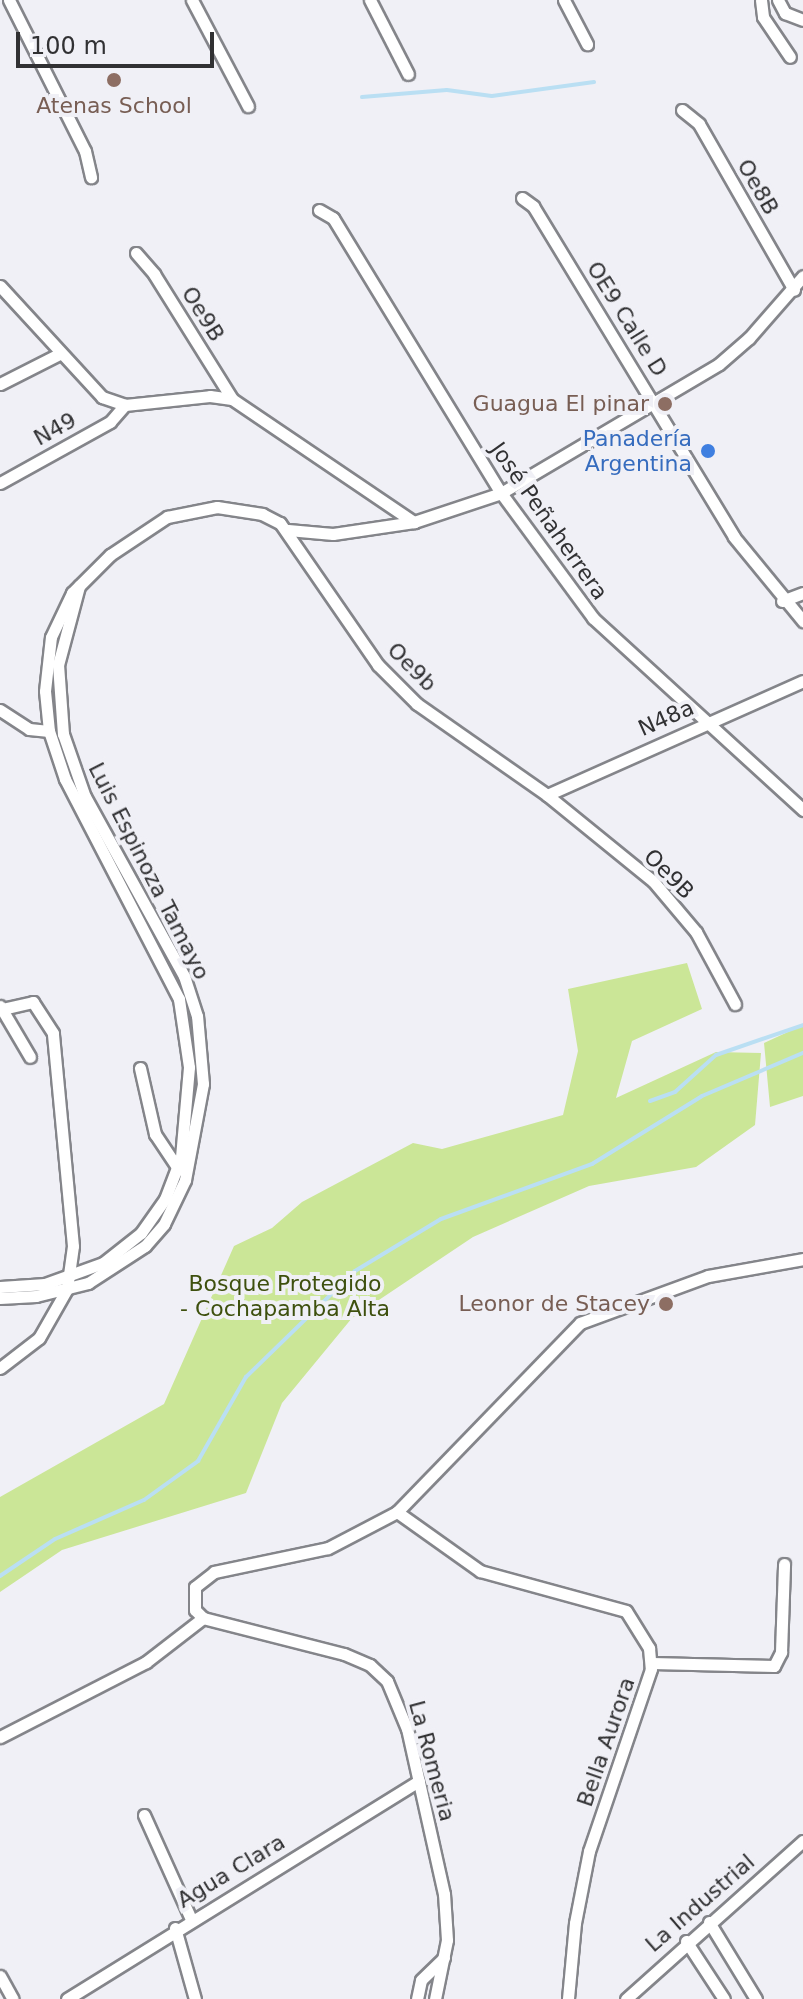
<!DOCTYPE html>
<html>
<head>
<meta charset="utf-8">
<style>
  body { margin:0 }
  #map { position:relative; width:803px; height:1999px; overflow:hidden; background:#f0f0f6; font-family:"DejaVu Sans",sans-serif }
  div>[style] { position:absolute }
  .green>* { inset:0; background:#cbe697 }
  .stream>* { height:4px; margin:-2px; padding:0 2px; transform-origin:2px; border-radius:2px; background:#badff3 }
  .roads { filter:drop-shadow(2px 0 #84858a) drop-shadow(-2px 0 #84858a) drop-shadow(0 2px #84858a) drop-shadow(0 -2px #84858a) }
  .street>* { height:11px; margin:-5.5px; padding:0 5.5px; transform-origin:5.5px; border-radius:5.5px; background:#fff }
  .dots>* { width:22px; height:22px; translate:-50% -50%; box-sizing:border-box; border:4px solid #f0f0f6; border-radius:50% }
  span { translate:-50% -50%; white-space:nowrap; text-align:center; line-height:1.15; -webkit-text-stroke:8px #f0f0f6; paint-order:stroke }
  .education-label { font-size:22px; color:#785e54 }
  .right { translate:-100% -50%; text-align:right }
  .street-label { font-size:22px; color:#313133 }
  .shop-label { font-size:22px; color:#366cbe }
  .park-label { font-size:22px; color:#3e500e }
  .scale { position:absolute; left:16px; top:32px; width:198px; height:36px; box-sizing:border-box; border:4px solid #313133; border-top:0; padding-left:10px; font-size:24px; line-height:28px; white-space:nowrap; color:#313133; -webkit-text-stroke:6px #f0f0f6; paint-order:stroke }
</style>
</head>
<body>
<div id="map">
  <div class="green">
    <i style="clip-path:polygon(687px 963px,702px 1009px,632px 1041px,616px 1098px,716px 1052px,761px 1053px,755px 1125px,696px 1167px,589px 1186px,473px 1237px,352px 1318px,282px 1403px,246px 1493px,62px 1550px,0 1592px,0 1497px,164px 1404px,234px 1246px,272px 1228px,302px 1202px,413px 1143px,442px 1149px,563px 1115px,578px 1051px,568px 989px)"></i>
    <i style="clip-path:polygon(803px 1025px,803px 1096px,770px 1107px,764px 1043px)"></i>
  </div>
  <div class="stream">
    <i style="left:362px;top:97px;width:85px;rotate:-4.7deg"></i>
    <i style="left:447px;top:90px;width:45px;rotate:7.6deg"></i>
    <i style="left:492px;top:96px;width:103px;rotate:-7.8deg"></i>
    <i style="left:650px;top:1101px;width:27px;rotate:-20deg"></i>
    <i style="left:675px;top:1092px;width:55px;rotate:-42.1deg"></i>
    <i style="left:716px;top:1055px;width:92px;rotate:-19deg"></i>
    <i style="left:0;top:1576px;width:66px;rotate:-33.9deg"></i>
    <i style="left:55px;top:1539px;width:97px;rotate:-23.7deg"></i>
    <i style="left:144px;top:1500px;width:67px;rotate:-35.8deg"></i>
    <i style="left:198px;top:1461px;width:97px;rotate:-60.3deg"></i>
    <i style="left:246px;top:1377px;width:152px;rotate:-44.2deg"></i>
    <i style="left:355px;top:1271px;width:100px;rotate:-31.2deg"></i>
    <i style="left:441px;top:1219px;width:161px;rotate:-20deg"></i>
    <i style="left:592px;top:1164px;width:129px;rotate:-31.7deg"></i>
    <i style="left:702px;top:1096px;width:110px;rotate:-23.1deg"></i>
  </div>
  <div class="roads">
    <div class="street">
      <i style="left:9px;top:0;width:169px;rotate:63.3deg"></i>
      <i style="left:85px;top:151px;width:27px;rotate:77deg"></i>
      <i style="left:192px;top:0;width:120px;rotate:62.2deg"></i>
      <i style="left:370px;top:0;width:83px;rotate:62.8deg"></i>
      <i style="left:564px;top:0;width:50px;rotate:62.4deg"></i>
      <i style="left:761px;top:0;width:17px;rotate:83deg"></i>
      <i style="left:763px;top:17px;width:48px;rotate:56deg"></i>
      <i style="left:778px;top:0;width:15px;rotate:62deg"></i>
      <i style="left:785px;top:13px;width:19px;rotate:21deg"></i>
      <i style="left:682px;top:110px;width:22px;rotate:39deg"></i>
      <i style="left:699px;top:124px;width:191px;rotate:60.2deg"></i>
      <i style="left:522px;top:198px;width:14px;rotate:36deg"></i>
      <i style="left:533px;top:206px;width:387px;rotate:58.7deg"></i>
      <i style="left:734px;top:537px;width:109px;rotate:50.6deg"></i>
      <i style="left:319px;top:210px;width:16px;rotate:30deg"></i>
      <i style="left:333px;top:218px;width:322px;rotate:58.6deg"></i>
      <i style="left:501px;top:493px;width:155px;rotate:53.6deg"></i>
      <i style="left:593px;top:618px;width:285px;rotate:42.4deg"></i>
      <i style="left:136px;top:253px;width:28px;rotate:49deg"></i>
      <i style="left:154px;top:274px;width:147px;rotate:58deg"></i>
      <i style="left:0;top:286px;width:151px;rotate:47.4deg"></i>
      <i style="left:102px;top:397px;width:24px;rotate:19deg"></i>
      <i style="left:125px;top:405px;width:85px;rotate:-6deg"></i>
      <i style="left:210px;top:396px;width:22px;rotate:8deg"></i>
      <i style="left:232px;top:399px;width:220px;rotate:34.1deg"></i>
      <i style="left:0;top:384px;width:68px;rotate:-26.9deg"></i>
      <i style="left:0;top:483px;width:126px;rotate:-29deg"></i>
      <i style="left:110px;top:422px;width:23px;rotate:-49deg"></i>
      <i style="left:288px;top:530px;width:45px;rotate:5.1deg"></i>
      <i style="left:333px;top:534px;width:82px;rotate:-8.4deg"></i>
      <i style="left:414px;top:522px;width:92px;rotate:-18.4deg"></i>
      <i style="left:501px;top:493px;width:253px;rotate:-30.6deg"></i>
      <i style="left:719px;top:364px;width:40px;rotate:-41deg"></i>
      <i style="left:749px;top:338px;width:82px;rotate:-48.9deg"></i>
      <i style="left:782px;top:601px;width:22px;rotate:-21deg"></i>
      <i style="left:0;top:710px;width:35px;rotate:33deg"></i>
      <i style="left:29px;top:729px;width:20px;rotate:6deg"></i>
      <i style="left:547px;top:795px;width:280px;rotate:-24deg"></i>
      <i style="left:0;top:1006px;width:59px;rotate:59.5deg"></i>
      <i style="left:140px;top:1068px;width:68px;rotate:77.2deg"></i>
      <i style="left:155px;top:1134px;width:43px;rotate:56.3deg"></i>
      <i style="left:0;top:1287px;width:45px;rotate:-3.8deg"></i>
      <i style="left:45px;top:1284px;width:62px;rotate:-19.9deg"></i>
      <i style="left:103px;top:1263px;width:48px;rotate:-38.3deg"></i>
      <i style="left:141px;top:1233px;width:42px;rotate:-54.8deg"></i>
      <i style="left:165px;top:1199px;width:45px;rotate:-69.1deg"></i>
      <i style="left:181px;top:1157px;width:90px;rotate:-84.9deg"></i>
      <i style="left:189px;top:1067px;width:69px;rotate:-98.4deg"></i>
      <i style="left:179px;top:999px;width:248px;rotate:-117.4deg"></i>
      <i style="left:65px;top:779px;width:51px;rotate:-108.4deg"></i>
      <i style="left:49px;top:731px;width:40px;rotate:-95.7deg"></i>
      <i style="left:45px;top:691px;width:54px;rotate:-83.7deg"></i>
      <i style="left:51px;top:637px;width:49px;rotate:-64.5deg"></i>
      <i style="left:72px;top:593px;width:54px;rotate:-45deg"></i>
      <i style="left:110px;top:555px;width:69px;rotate:-33.7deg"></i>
      <i style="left:167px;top:517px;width:51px;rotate:-11.3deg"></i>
      <i style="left:217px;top:507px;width:46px;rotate:8.8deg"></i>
      <i style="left:262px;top:514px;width:20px;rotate:27deg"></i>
      <i style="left:280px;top:523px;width:173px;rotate:55.4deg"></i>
      <i style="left:378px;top:665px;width:55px;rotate:45deg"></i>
      <i style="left:417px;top:704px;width:159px;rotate:35deg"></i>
      <i style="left:547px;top:795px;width:136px;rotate:39.1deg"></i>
      <i style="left:653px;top:881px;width:67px;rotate:49.9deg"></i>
      <i style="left:696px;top:932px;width:82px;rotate:61.6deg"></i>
      <i style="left:0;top:1298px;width:36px;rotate:-3deg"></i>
      <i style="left:36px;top:1296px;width:54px;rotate:-14deg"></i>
      <i style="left:88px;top:1283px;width:68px;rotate:-33deg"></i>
      <i style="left:145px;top:1246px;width:29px;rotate:-49deg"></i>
      <i style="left:164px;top:1224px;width:49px;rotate:-64.5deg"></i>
      <i style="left:185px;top:1180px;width:98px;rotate:-79.4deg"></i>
      <i style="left:203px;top:1084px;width:68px;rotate:-95deg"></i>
      <i style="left:197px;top:1016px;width:42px;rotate:-108deg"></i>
      <i style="left:184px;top:976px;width:205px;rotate:-118.9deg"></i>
      <i style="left:85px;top:797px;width:67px;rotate:-109.2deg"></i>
      <i style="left:63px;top:734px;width:69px;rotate:-94.1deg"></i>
      <i style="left:58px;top:665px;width:82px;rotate:-75.1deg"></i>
      <i style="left:0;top:1368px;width:49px;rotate:-37.6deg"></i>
      <i style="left:39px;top:1338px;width:56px;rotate:-60.3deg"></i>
      <i style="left:67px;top:1289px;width:43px;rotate:-82.1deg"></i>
      <i style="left:73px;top:1246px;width:214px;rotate:-95.4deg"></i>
      <i style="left:53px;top:1033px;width:37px;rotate:-123deg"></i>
      <i style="left:33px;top:1002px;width:31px;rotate:167deg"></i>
      <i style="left:397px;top:1512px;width:102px;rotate:35.4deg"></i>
      <i style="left:480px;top:1571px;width:151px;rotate:15.3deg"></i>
      <i style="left:626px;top:1611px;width:44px;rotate:58.1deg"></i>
      <i style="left:649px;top:1648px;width:21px;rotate:85deg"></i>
      <i style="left:651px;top:1669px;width:192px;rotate:108.8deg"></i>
      <i style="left:589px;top:1851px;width:73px;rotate:101deg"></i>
      <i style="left:575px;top:1923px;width:76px;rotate:95.3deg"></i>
      <i style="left:652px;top:1663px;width:122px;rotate:1.4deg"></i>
      <i style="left:774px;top:1666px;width:16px;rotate:-63deg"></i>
      <i style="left:781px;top:1652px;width:88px;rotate:-88deg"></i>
      <i style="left:0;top:1737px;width:164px;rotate:-27.2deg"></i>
      <i style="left:146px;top:1662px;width:72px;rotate:-37.7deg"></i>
      <i style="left:144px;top:1815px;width:114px;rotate:65.7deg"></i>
      <i style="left:709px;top:1922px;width:90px;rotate:58.6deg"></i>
      <i style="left:175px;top:1928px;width:74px;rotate:74.3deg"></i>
      <i style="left:686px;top:1941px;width:69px;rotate:56.8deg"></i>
      <i style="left:0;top:1976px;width:26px;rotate:61deg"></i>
      <i style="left:67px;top:1999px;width:414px;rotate:-31.8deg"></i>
      <i style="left:417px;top:1999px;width:19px;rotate:-78deg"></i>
      <i style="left:421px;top:1980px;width:32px;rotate:-44deg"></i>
      <i style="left:435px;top:1999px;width:60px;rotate:-78.5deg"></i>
      <i style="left:447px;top:1940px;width:46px;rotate:-93.7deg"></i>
      <i style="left:444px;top:1894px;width:169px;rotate:-102.6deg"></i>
      <i style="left:407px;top:1729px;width:52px;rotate:-112.6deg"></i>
      <i style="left:387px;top:1681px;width:23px;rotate:-137deg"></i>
      <i style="left:370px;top:1665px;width:28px;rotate:-157deg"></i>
      <i style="left:344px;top:1654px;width:146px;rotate:-165.7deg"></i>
      <i style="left:203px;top:1618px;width:11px;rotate:-135deg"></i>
      <i style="left:195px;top:1610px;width:23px;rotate:-90deg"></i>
      <i style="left:195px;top:1587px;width:24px;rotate:-38deg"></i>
      <i style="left:214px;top:1572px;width:116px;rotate:-11.9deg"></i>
      <i style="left:328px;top:1548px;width:78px;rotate:-27.6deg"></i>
      <i style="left:397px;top:1512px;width:263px;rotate:-45.9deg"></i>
      <i style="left:580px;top:1323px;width:136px;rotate:-20.2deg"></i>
      <i style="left:708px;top:1276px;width:97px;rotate:-10.1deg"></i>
      <i style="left:626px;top:1999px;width:237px;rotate:-41.8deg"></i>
    </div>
  </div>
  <div class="dots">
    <i style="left:114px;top:80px;background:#8d6e63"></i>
    <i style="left:665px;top:404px;background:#8d6e63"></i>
    <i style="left:708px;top:451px;background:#3f7fe0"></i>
    <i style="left:666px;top:1304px;background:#8d6e63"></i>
  </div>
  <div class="education-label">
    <span style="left:114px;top:106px">Atenas School</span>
    <span class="right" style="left:649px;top:404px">Guagua El pinar</span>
    <span class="right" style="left:650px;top:1304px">Leonor de Stacey</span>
  </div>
  <div class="street-label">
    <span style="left:758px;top:187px;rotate:60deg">Oe8B</span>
    <span style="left:203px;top:314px;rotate:58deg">Oe9B</span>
    <span style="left:627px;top:319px;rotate:58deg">OE9 Calle D</span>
    <span style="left:55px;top:429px;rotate:-29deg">N49</span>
    <span style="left:549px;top:521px;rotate:55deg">José Peñaherrera</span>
    <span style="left:412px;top:667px;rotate:45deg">Oe9b</span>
    <span style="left:666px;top:718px;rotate:-24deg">N48a</span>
    <span style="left:149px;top:871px;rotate:63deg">Luis Espinoza Tamayo</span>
    <span style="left:669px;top:874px;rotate:45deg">Oe9B</span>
    <span style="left:606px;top:1742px;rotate:-71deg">Bella Aurora</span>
    <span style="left:432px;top:1761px;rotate:75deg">La Romeria</span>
    <span style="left:231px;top:1871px;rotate:-31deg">Agua Clara</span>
    <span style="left:700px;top:1903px;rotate:-41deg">La Industrial</span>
  </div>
  <div class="shop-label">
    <span class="right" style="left:692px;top:451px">Panadería<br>Argentina</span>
  </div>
  <div class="park-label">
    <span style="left:285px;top:1296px">Bosque Protegido<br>- Cochapamba Alta</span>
  </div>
  <div class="scale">100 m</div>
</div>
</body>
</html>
